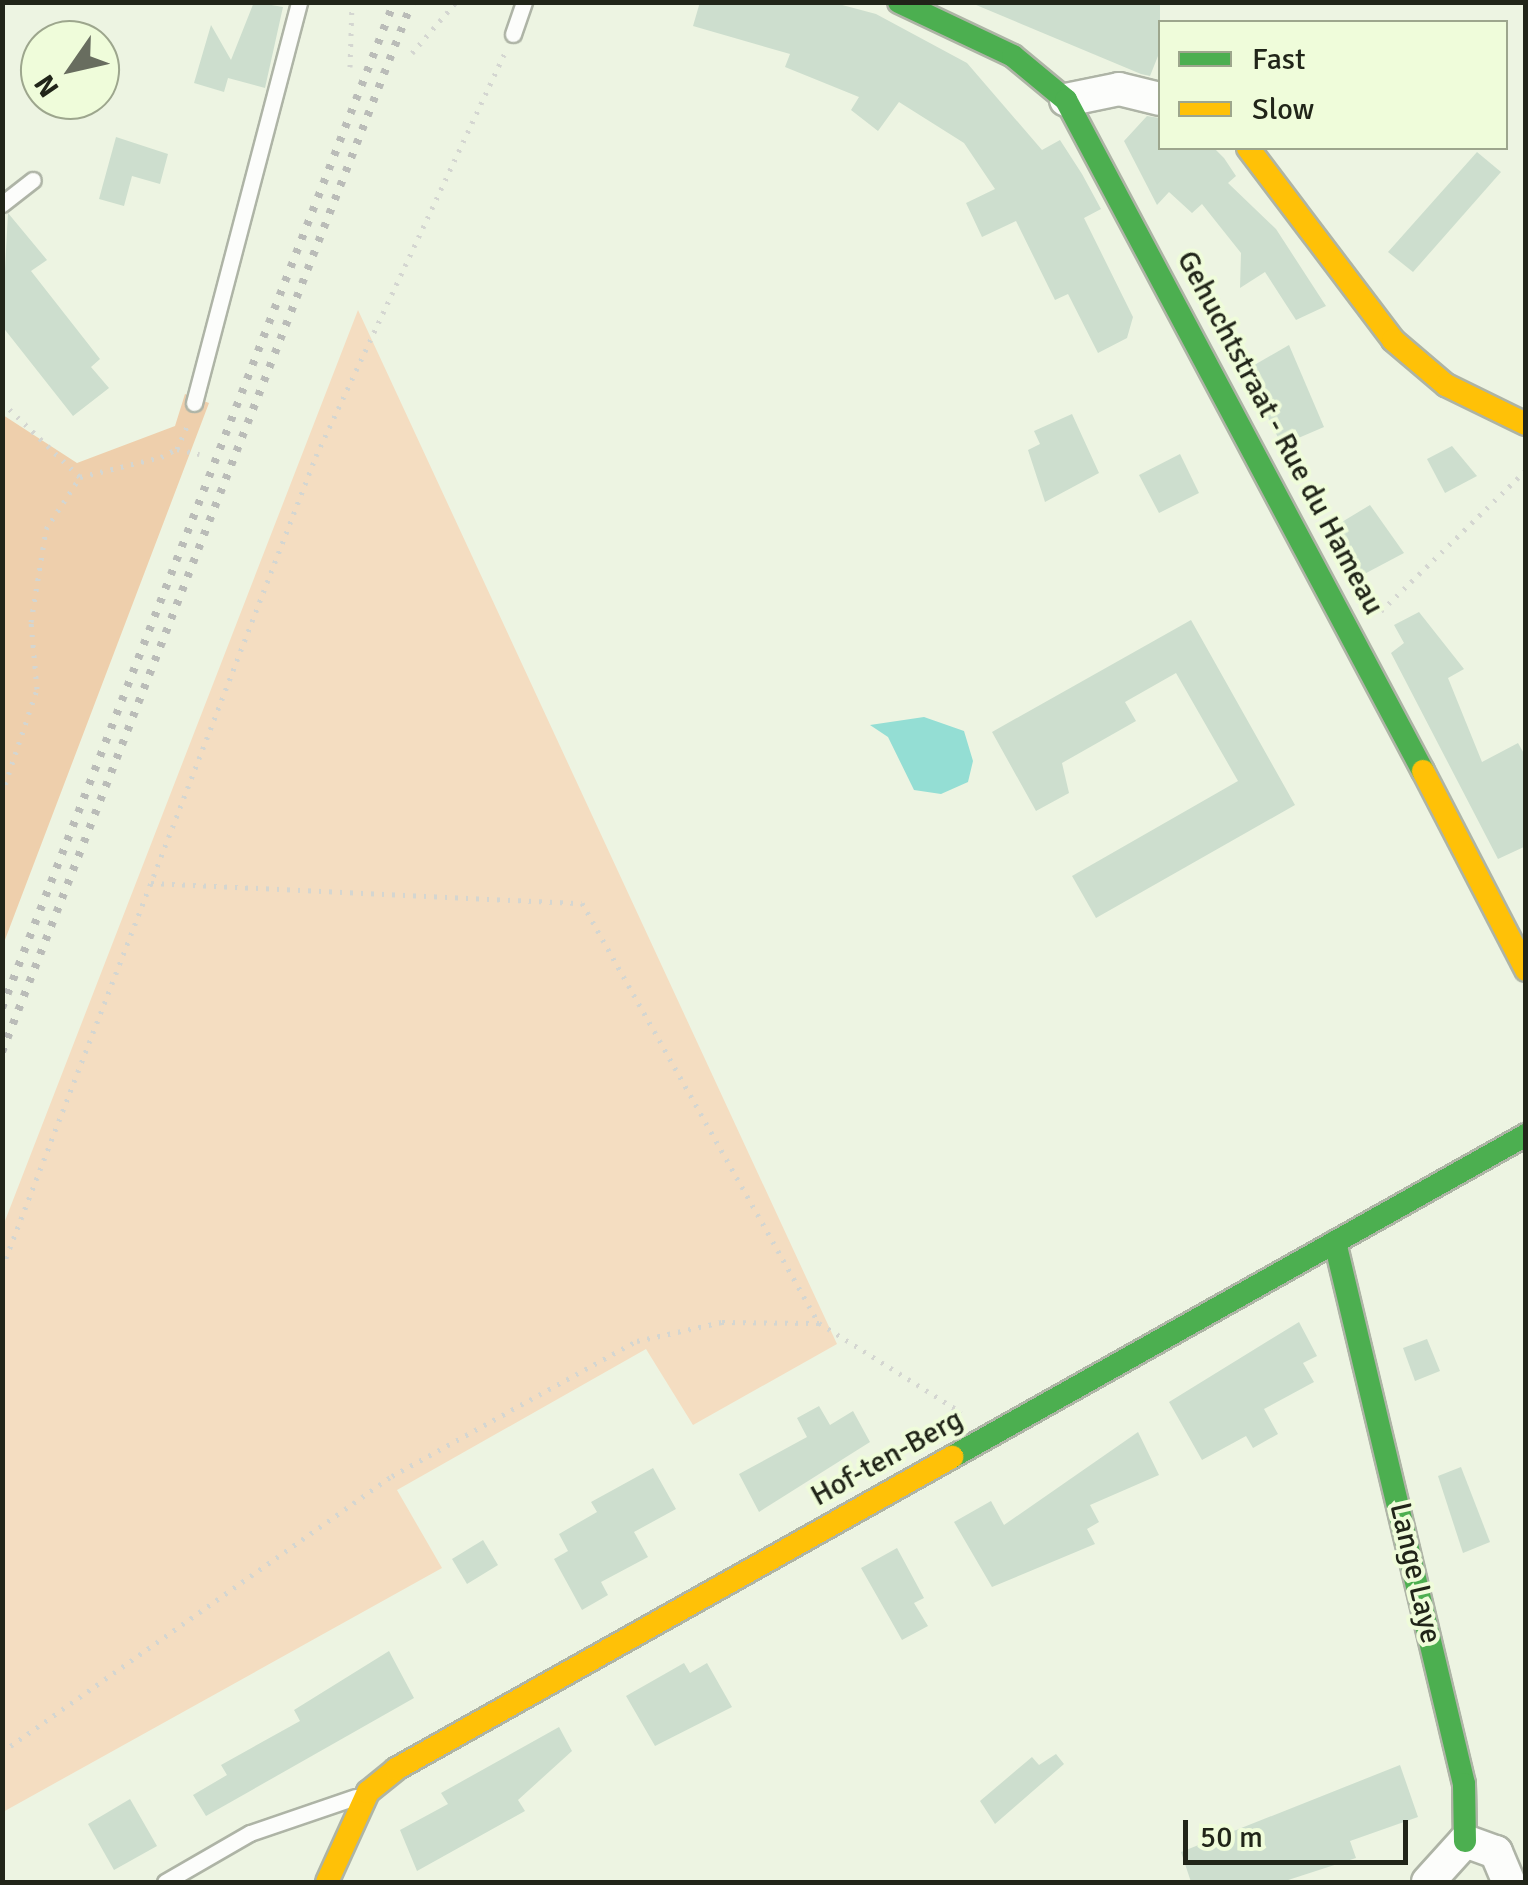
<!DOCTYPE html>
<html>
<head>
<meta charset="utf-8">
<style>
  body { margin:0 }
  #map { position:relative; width:1528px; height:1885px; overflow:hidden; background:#edf4e2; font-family:Signika,sans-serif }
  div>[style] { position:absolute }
  .green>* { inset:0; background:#f4ddc1 }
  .forest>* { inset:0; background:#eecfac }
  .water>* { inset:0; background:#94ded4 }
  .building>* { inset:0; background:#cddece }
  .path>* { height:5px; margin-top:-2.5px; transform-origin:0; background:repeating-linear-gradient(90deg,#d4d6d1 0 2.5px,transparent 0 10.5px) }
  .roads { filter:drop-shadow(2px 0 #aeb4a6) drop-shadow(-2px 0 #aeb4a6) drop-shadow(0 2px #aeb4a6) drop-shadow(0 -2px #aeb4a6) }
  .lane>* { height:15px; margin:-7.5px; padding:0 7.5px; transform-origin:7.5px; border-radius:7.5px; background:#fcfdfb }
  .street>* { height:32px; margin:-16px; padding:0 16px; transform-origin:16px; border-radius:16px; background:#fcfdfb }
  .fast>* { height:22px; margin:-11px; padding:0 11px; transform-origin:11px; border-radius:11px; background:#4caf50 }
  .slow>* { height:22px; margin:-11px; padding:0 11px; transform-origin:11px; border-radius:11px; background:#ffc107 }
  .rail>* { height:8px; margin-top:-4px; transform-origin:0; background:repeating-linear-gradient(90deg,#babcb8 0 5px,transparent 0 15px) }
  span { translate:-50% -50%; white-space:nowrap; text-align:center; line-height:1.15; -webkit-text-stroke:8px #effcda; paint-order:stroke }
  .street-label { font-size:30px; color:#212519 }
  .frame { position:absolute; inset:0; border:5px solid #212519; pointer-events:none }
  .legend { position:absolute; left:1158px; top:20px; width:350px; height:130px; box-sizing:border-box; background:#effcda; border:2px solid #9da68d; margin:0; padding:12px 18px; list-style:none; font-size:30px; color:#212519 }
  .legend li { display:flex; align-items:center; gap:20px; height:50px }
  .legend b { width:50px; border:2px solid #9da68d }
  .north { position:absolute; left:20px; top:20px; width:100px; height:100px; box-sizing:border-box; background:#effcda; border:2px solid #9da68d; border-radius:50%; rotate:236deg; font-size:28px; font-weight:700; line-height:40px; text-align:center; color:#212519 }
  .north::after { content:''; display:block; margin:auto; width:35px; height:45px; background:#686d5f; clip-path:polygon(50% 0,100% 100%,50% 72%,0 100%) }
  .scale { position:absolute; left:1183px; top:1820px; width:225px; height:45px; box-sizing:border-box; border:5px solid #212519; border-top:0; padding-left:12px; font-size:30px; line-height:35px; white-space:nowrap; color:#212519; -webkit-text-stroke:8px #effcda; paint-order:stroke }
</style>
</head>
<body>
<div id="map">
  <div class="green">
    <i style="clip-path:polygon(358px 310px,837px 1344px,693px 1425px,646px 1349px,397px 1490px,442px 1568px,3px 1812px,3px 1226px)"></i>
  </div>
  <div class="forest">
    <i style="clip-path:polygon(185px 394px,209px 403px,3px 945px,3px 415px,77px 463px,175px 426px)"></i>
  </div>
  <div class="water">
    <i style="clip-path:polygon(924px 717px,964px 731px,973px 761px,968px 782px,941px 794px,914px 790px,888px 737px,870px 725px)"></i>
  </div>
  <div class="building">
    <i style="clip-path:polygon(254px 2px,283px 7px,265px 88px,228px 78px,224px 92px,194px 83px,211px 25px,231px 60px)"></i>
    <i style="clip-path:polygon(700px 2px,831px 2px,876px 14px,967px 63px,1042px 150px,1060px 140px,1082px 174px,1101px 209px,1084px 218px,1133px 317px,1127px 338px,1098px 353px,1068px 294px,1055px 300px,1016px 221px,982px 237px,966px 203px,995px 189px,964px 143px,899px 102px,878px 131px,851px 110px,859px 97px,785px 67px,790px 54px,693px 26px)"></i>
    <i style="clip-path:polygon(969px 2px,1160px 2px,1160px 51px,1150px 76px,1141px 74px)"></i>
    <i style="clip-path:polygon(1147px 116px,1160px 118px,1160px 148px,1214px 148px,1224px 158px,1236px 176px,1228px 183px,1276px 229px,1326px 306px,1296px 320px,1265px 272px,1240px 288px,1241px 253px,1202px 204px,1192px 213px,1169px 192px,1157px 205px,1124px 141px)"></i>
    <i style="clip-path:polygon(116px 137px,168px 154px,160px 184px,132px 176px,124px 206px,99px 199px)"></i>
    <i style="clip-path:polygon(1477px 152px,1501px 172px,1413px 272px,1388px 252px)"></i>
    <i style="clip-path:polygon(8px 213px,47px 260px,31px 271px,100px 359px,91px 367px,109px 388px,73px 416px,2px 326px)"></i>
    <i style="clip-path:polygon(1289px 345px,1324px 427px,1282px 445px,1244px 371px)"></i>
    <i style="clip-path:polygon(1072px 414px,1099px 473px,1045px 502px,1028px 450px,1040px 444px,1034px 431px)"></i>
    <i style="clip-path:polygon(1452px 446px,1477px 476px,1445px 493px,1427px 459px)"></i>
    <i style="clip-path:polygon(1180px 454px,1199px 493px,1159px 513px,1139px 475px)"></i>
    <i style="clip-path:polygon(1370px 505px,1404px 553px,1353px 580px,1327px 531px)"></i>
    <i style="clip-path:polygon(1419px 612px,1464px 669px,1448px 678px,1482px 762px,1518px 743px,1526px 757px,1526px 846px,1498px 859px,1391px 653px,1404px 643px,1394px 625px)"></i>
    <i style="clip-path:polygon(1191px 620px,1295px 805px,1096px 918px,1072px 876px,1238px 781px,1176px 673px,1125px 702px,1136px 721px,1062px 763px,1069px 793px,1036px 811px,992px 732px)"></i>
    <i style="clip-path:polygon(1299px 1322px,1317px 1356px,1303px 1363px,1314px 1382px,1264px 1409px,1278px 1434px,1253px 1448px,1246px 1436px,1202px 1460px,1169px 1402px)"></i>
    <i style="clip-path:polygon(1427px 1339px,1440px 1371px,1415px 1381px,1403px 1348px)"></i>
    <i style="clip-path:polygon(819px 1406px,830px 1425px,853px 1411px,870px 1442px,759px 1512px,739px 1474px,807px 1437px,797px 1418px)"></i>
    <i style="clip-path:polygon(1138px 1432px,1159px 1475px,1090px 1505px,1099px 1522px,1087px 1529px,1095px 1544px,992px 1587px,954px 1522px,991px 1501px,1004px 1525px)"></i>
    <i style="clip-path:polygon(1461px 1467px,1490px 1542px,1463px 1553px,1438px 1476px)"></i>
    <i style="clip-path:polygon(653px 1468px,676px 1509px,634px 1532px,648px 1557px,601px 1582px,608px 1595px,582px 1610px,554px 1559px,568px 1551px,559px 1534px,597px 1512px,591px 1502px)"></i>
    <i style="clip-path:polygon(483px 1540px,498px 1565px,467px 1584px,452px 1559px)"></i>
    <i style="clip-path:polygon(897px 1548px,924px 1598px,914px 1603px,928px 1626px,902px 1640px,861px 1568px)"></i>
    <i style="clip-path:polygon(389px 1651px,414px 1698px,206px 1816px,193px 1795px,227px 1775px,221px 1765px,300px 1721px,294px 1710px)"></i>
    <i style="clip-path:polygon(684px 1663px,690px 1673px,707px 1663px,732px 1707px,655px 1746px,626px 1696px)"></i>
    <i style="clip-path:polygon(559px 1727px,572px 1751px,518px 1800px,525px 1811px,417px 1871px,400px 1830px,448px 1804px,441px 1793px)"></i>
    <i style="clip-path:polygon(1056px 1754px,1064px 1764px,995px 1824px,980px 1801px,1032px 1757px,1039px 1765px)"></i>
    <i style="clip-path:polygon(1400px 1765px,1418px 1817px,1350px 1841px,1356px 1858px,1282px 1882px,1191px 1882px,1181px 1852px)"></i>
    <i style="clip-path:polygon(130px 1799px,157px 1846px,114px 1870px,88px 1824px)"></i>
  </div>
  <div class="path">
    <i style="left:412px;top:53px;width:67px;rotate:-49.2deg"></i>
    <i style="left:350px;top:67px;width:65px;rotate:-88.2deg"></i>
    <i style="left:2px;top:402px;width:108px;rotate:43.9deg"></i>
    <i style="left:80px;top:477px;width:83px;rotate:-13.9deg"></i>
    <i style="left:161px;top:457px;width:18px;rotate:-27deg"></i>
    <i style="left:177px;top:449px;width:27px;rotate:-66deg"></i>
    <i style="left:177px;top:449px;width:23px;rotate:13deg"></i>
    <i style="left:1381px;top:611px;width:202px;rotate:-44.2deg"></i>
    <i style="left:2px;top:794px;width:111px;rotate:-71.6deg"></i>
    <i style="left:37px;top:689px;width:67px;rotate:-95.1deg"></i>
    <i style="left:31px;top:622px;width:94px;rotate:-80.8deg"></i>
    <i style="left:46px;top:529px;width:62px;rotate:-56.8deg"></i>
    <i style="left:151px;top:883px;width:431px;rotate:2.7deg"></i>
    <i style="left:582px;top:903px;width:482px;rotate:60.6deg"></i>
    <i style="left:819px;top:1323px;width:168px;rotate:32.1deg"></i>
    <i style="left:2px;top:1268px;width:871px;rotate:-68.86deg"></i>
    <i style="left:316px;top:456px;width:446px;rotate:-64.9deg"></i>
    <i style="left:2px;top:1752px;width:478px;rotate:-35.3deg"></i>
    <i style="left:392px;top:1476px;width:280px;rotate:-28.9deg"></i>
    <i style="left:637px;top:1341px;width:87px;rotate:-12.6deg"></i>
    <i style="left:722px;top:1322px;width:97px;rotate:0.6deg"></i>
  </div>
  <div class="roads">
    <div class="lane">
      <i style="left:513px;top:34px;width:34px;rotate:-71deg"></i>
      <i style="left:2px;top:204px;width:39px;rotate:-38deg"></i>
      <i style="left:194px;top:403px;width:415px;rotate:-75.3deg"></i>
      <i style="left:165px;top:1882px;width:98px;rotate:-30deg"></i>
      <i style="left:250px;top:1833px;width:111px;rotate:-18.9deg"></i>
    </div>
    <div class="street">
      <i style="left:1066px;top:100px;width:54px;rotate:-11.7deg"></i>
      <i style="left:1119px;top:89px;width:42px;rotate:13.7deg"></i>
      <i style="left:1428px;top:1882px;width:55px;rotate:-47.9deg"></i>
      <i style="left:1465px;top:1841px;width:33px;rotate:20deg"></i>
      <i style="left:1496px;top:1852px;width:33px;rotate:67deg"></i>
    </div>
    <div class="fast">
      <i style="left:899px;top:2px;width:126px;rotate:25.3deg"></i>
      <i style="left:1013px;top:56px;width:69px;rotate:39.7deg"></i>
      <i style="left:1066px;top:100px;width:760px;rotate:61.99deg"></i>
      <i style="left:1335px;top:1242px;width:557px;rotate:76.61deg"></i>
      <i style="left:1464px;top:1784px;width:57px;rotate:89deg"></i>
      <i style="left:952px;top:1457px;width:658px;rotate:-29.29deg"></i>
    </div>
    <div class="slow">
      <i style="left:1248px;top:148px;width:241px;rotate:52.9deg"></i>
      <i style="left:1393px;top:340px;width:70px;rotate:40.3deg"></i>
      <i style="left:1446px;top:385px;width:89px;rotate:26deg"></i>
      <i style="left:1423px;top:771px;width:224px;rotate:62.6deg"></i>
      <i style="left:327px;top:1882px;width:99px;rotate:-65.5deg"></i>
      <i style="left:368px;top:1792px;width:36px;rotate:-39deg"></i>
      <i style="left:396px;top:1769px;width:638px;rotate:-29.3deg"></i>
    </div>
  </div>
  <div class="rail">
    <i style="left:2px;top:1008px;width:1080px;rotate:-68.71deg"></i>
    <i style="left:2px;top:1052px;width:1127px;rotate:-68.67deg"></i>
  </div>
  <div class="street-label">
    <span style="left:1280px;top:433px;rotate:62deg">Gehuchtstraat - Rue du Hameau</span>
    <span style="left:887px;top:1458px;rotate:-29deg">Hof-ten-Berg</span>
    <span style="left:1415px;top:1573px;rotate:77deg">Lange Laye</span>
  </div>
  <div class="frame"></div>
  <ul class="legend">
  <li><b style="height:12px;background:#4caf50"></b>Fast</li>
  <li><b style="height:12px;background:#ffc107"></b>Slow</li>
  </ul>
  <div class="north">N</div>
  <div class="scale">50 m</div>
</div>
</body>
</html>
